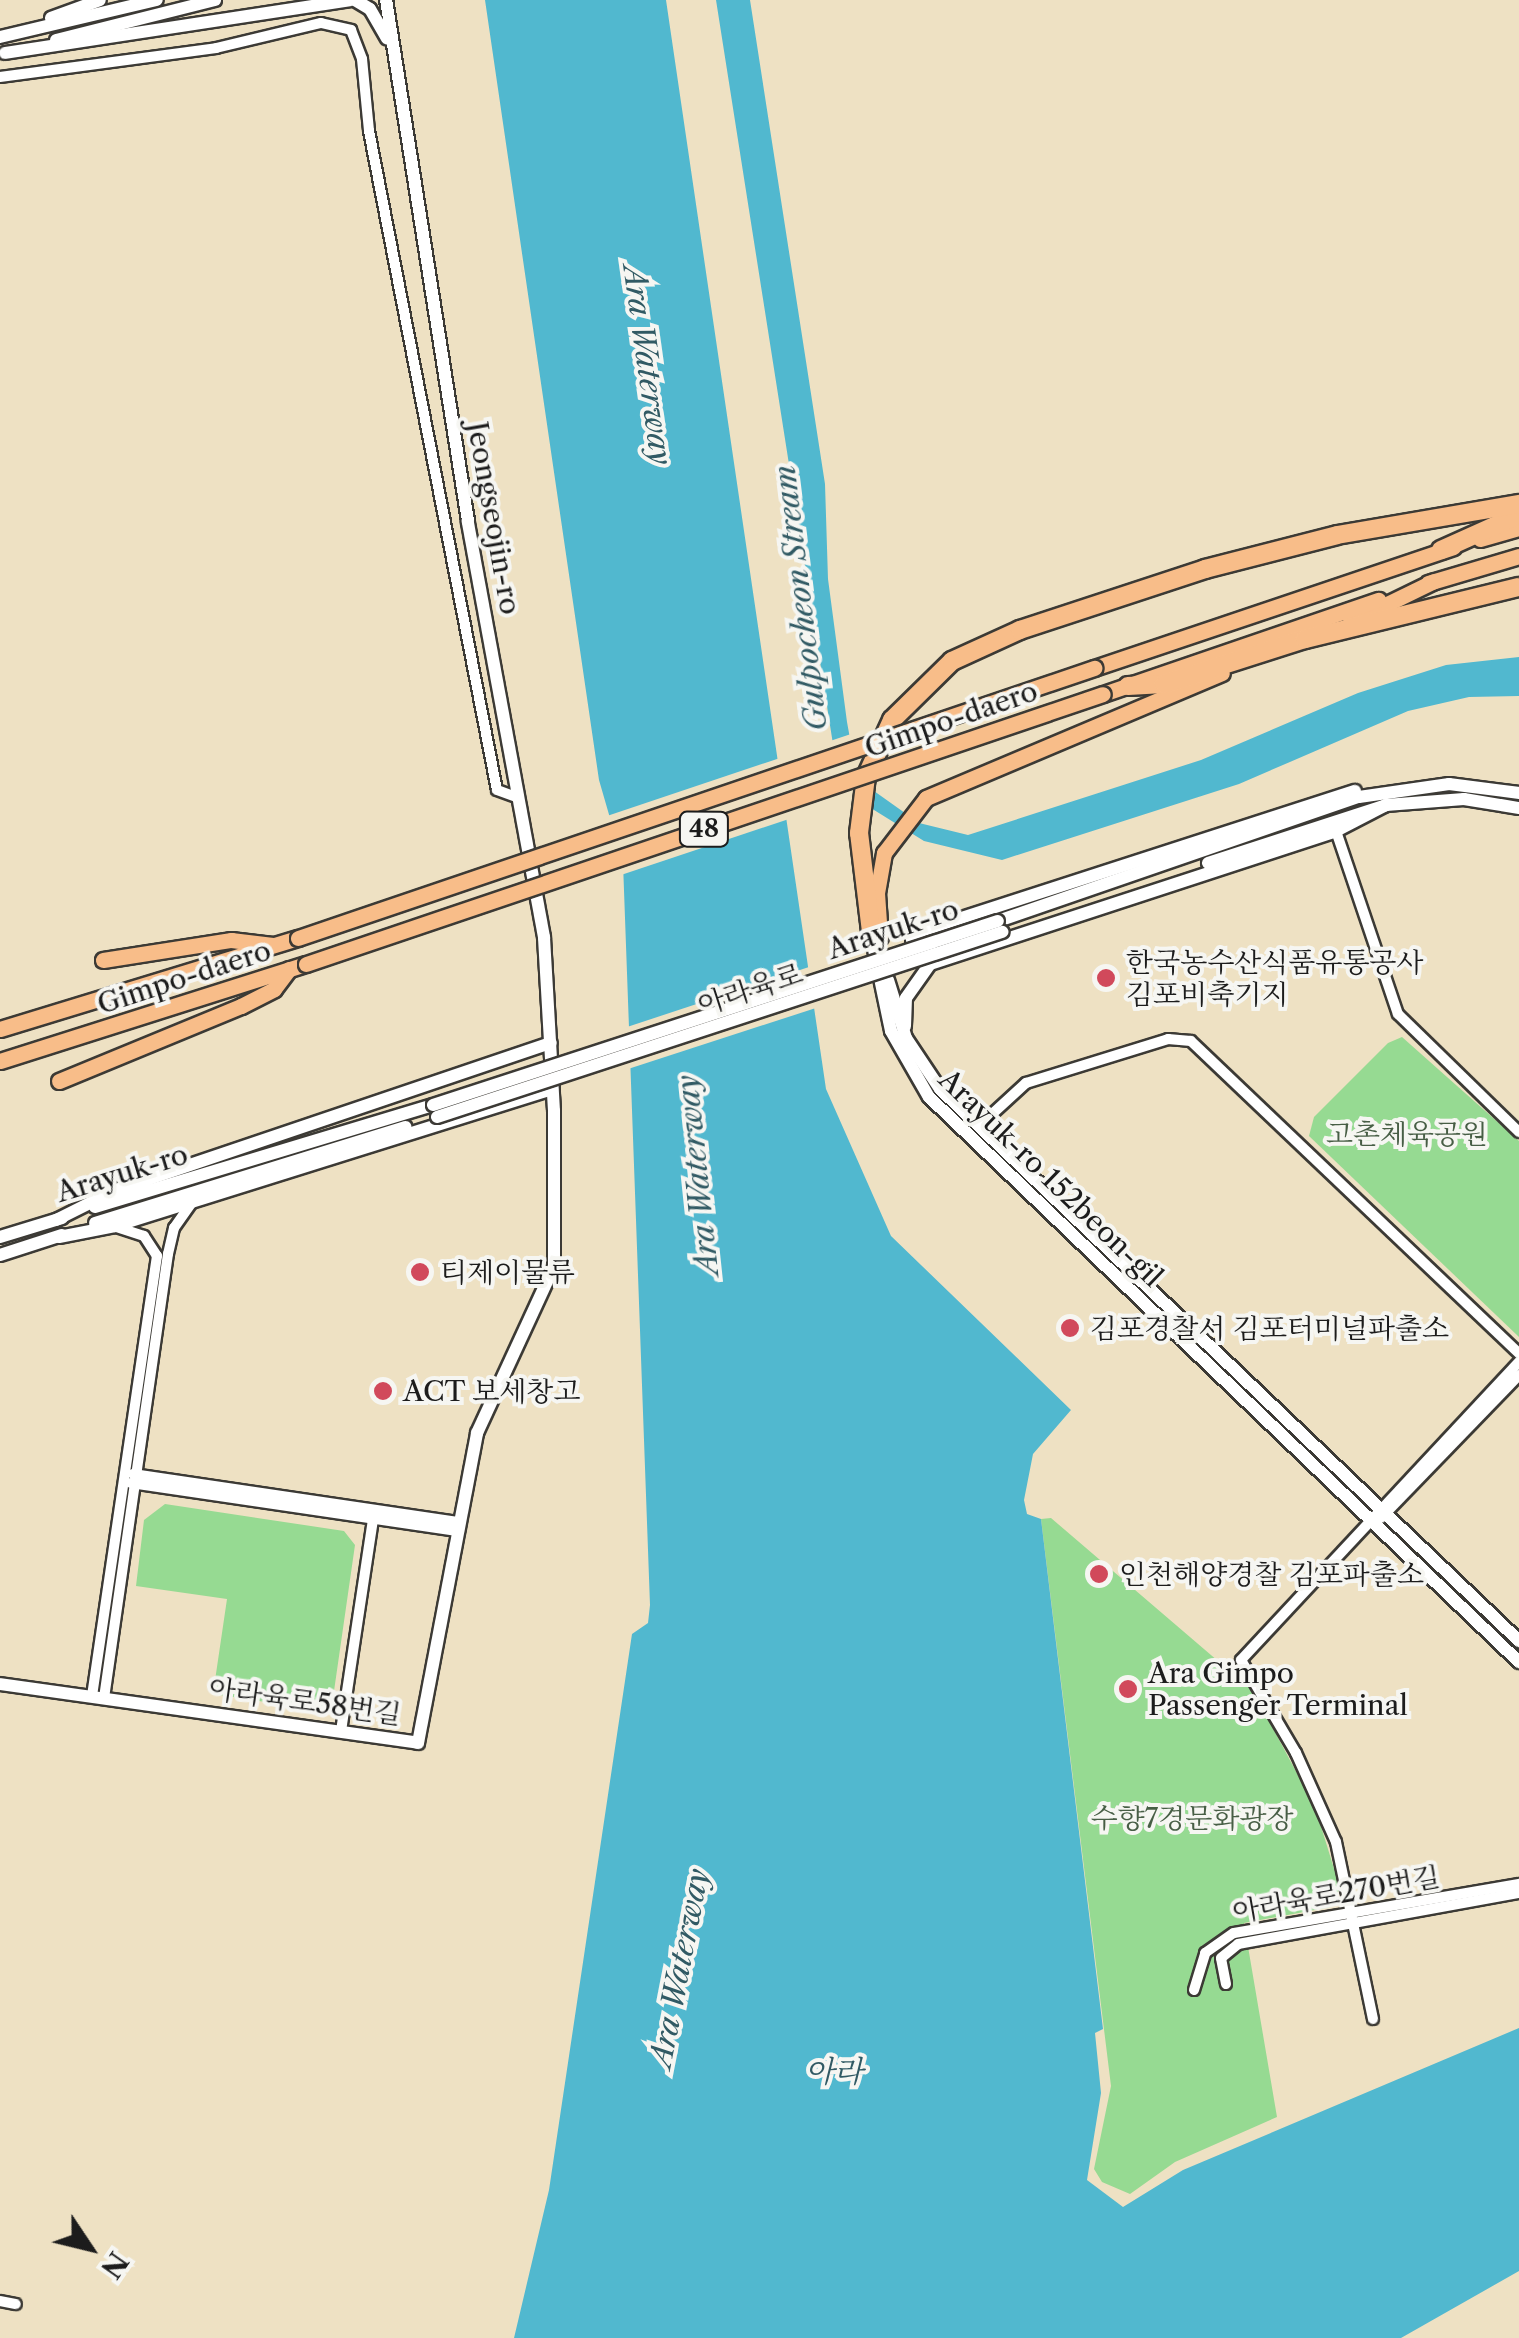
<!DOCTYPE html>
<html>
<head>
<meta charset="utf-8">
<style>
  body { margin:0 }
  #map { position:relative; width:1519px; height:2338px; overflow:hidden; background:#eee1c3; font-family:"Libre Caslon Text","Noto Serif KR",serif }
  div>[style] { position:absolute }
  .green>* { inset:0; background:#96da92 }
  .water>* { inset:0; background:#51b8cf }
  .pier>* { inset:0; background:#eee1c3 }
  .roads { filter:drop-shadow(2px 0 #3c3a35) drop-shadow(-2px 0 #3c3a35) drop-shadow(0 2px #3c3a35) drop-shadow(0 -2px #3c3a35) }
  .minor>* { height:10px; margin:-5px; padding:0 5px; transform-origin:5px; border-radius:5px; background:#fff }
  .tertiary>* { height:12px; margin:-6px; padding:0 6px; transform-origin:6px; border-radius:6px; background:#fff }
  .primary>* { height:15px; margin:-7.5px; padding:0 7.5px; transform-origin:7.5px; border-radius:7.5px; background:#f8bd89 }
  .motorway>* { height:18px; margin:-9px; padding:0 9px; transform-origin:9px; border-radius:9px; background:#f8bd89 }
  .bridges { filter:drop-shadow(2px 0 #3c3a35) drop-shadow(-2px 0 #3c3a35) drop-shadow(0 2px #3c3a35) drop-shadow(0 -2px #3c3a35) }
  .tertiary-bridge>* { height:12px; margin:-6px; padding:0 6px; transform-origin:6px; border-radius:6px; background:#fff }
  .primary-bridge>* { height:15px; margin:-7.5px; padding:0 7.5px; transform-origin:7.5px; border-radius:7.5px; background:#f8bd89 }
  .dots>* { width:28px; height:28px; translate:-50% -50%; box-sizing:border-box; border:5px solid #f6f6f2; border-radius:50% }
  span { translate:-50% -50%; white-space:nowrap; text-align:center; line-height:1.15; -webkit-text-stroke:8px #f6f6f2; paint-order:stroke }
  .shield-label span { padding:2px 8px; background:#f6f6f2; border:2px solid; border-radius:8px; -webkit-text-stroke-width:0 }
  .shield-label { font-size:25px; color:#1c1c1c; font-weight:700 }
  .street-label { font-size:28px; color:#1c1c1c }
  .poi-label { font-size:28px; color:#1c1c1c }
  .left { translate:0 -50%; text-align:left }
  .park-label { font-size:28px; color:#475e45 }
  .water-label { font-size:30px; color:#315a64; font-style:italic }
  .north { position:absolute; left:40px; top:2198px; width:100px; height:100px; -webkit-text-stroke:8px #f6f6f2; paint-order:stroke; rotate:125deg; font-size:28px; font-weight:700; line-height:40px; text-align:center; color:#1c1c1c }
  .north::after { content:''; display:block; margin:auto; width:35px; height:45px; background:#1c1c1c; clip-path:polygon(50% 0,100% 100%,50% 72%,0 100%) }
</style>
</head>
<body>
<div id="map">
  <div class="green">
    <i style="clip-path:polygon(1402px 1037px,1519px 1141px,1519px 1337px,1309px 1136px,1314px 1117px,1388px 1043px)"></i>
    <i style="clip-path:polygon(165px 1504px,344px 1531px,355px 1545px,333px 1698px,318px 1710px,213px 1694px,227px 1599px,136px 1586px,144px 1520px)"></i>
    <i style="clip-path:polygon(1051px 1518px,1253px 1691px,1315px 1807px,1340px 1888px,1331px 1907px,1244px 1923px,1277px 2117px,1175px 2162px,1130px 2194px,1102px 2182px,1094px 2169px,1111px 2086px,1041px 1519px)"></i>
  </div>
  <div class="water">
    <i style="clip-path:polygon(485px 0,666px 0,826px 1089px,891px 1236px,1071px 1410px,1033px 1454px,1024px 1500px,1027px 1514px,1041px 1519px,1103px 2029px,1095px 2033px,1101px 2093px,1087px 2180px,1123px 2207px,1183px 2170px,1519px 2028px,1519px 2271px,1401px 2338px,514px 2338px,549px 2190px,632px 1634px,648px 1623px,650px 1605px,623px 863px,599px 780px)"></i>
    <i style="clip-path:polygon(716px 0,750px 0,825px 484px,828px 579px,847px 722px,853px 755px,874px 791px,919px 823px,968px 835px,1201px 760px,1358px 693px,1446px 665px,1519px 657px,1519px 696px,1469px 697px,1408px 711px,1239px 784px,1002px 860px,924px 841px,866px 805px,835px 757px)"></i>
  </div>
  <div class="pier">
    <i style="clip-path:polygon(854px 733px,864px 771px,880px 789px,851px 798px,840px 784px,827px 742px)"></i>
    <i style="clip-path:polygon(780px 758px,789px 819px,618px 876px,604px 817px)"></i>
    <i style="clip-path:polygon(812px 966px,819px 1007px,625px 1070px,624px 1028px)"></i>
  </div>
  <div class="roads">
    <div class="minor">
      <i style="left:0;top:77px;width:218px;rotate:-7.6deg"></i>
      <i style="left:216px;top:48px;width:108px;rotate:-13.4deg"></i>
      <i style="left:321px;top:23px;width:31px;rotate:13deg"></i>
      <i style="left:351px;top:30px;width:31px;rotate:69deg"></i>
      <i style="left:362px;top:59px;width:72px;rotate:84.4deg"></i>
      <i style="left:369px;top:131px;width:671px;rotate:79.01deg"></i>
      <i style="left:497px;top:790px;width:23px;rotate:20deg"></i>
      <i style="left:1336px;top:831px;width:193px;rotate:71.3deg"></i>
      <i style="left:1398px;top:1014px;width:169px;rotate:44.3deg"></i>
      <i style="left:979px;top:1126px;width:64px;rotate:-42.5deg"></i>
      <i style="left:1026px;top:1083px;width:149px;rotate:-17.2deg"></i>
      <i style="left:1168px;top:1039px;width:23px;rotate:5deg"></i>
      <i style="left:1191px;top:1041px;width:453px;rotate:43.6deg"></i>
      <i style="left:133px;top:1474px;width:330px;rotate:8.4deg"></i>
      <i style="left:131px;top:1483px;width:328px;rotate:8.4deg"></i>
      <i style="left:1381px;top:1518px;width:199px;rotate:-46deg"></i>
      <i style="left:92px;top:1696px;width:445px;rotate:-81.6deg"></i>
      <i style="left:157px;top:1256px;width:24px;rotate:-123deg"></i>
      <i style="left:144px;top:1236px;width:29px;rotate:-162deg"></i>
      <i style="left:104px;top:1698px;width:449px;rotate:-81.8deg"></i>
      <i style="left:168px;top:1254px;width:27px;rotate:-77deg"></i>
      <i style="left:174px;top:1228px;width:32px;rotate:-55deg"></i>
      <i style="left:341px;top:1731px;width:214px;rotate:-81.4deg"></i>
      <i style="left:1226px;top:1984px;width:26px;rotate:-101deg"></i>
      <i style="left:1221px;top:1958px;width:22px;rotate:-39deg"></i>
      <i style="left:1238px;top:1944px;width:286px;rotate:-10.3deg"></i>
      <i style="left:1194px;top:1990px;width:39px;rotate:-73deg"></i>
      <i style="left:1205px;top:1953px;width:35px;rotate:-35deg"></i>
      <i style="left:1234px;top:1933px;width:289px;rotate:-9.8deg"></i>
      <i style="left:1373px;top:2019px;width:181px;rotate:-101.8deg"></i>
      <i style="left:1336px;top:1842px;width:98px;rotate:-114.2deg"></i>
      <i style="left:1296px;top:1753px;width:108px;rotate:-120.6deg"></i>
      <i style="left:1241px;top:1660px;width:408px;rotate:-47deg"></i>
      <i style="left:0;top:2301px;width:16px;rotate:11deg"></i>
    </div>
    <div class="tertiary">
      <i style="left:355px;top:0;width:17px;rotate:31deg"></i>
      <i style="left:370px;top:9px;width:34px;rotate:60deg"></i>
      <i style="left:51px;top:18px;width:52px;rotate:-20.2deg"></i>
      <i style="left:0;top:37px;width:161px;rotate:-13.3deg"></i>
      <i style="left:56px;top:40px;width:164px;rotate:-14.1deg"></i>
      <i style="left:5px;top:53px;width:349px;rotate:-8.7deg"></i>
      <i style="left:1208px;top:863px;width:187px;rotate:-18deg"></i>
      <i style="left:1386px;top:805px;width:78px;rotate:-4.4deg"></i>
      <i style="left:1464px;top:799px;width:56px;rotate:9.3deg"></i>
      <i style="left:998px;top:921px;width:382px;rotate:-19deg"></i>
      <i style="left:1359px;top:797px;width:91px;rotate:-8.2deg"></i>
      <i style="left:1449px;top:784px;width:71px;rotate:7.3deg"></i>
      <i style="left:872px;top:940px;width:93px;rotate:78.2deg"></i>
      <i style="left:891px;top:1031px;width:76px;rotate:60.1deg"></i>
      <i style="left:929px;top:1097px;width:817px;rotate:43.76deg"></i>
      <i style="left:915px;top:955px;width:16px;rotate:-101deg"></i>
      <i style="left:912px;top:939px;width:12px;rotate:-42deg"></i>
      <i style="left:921px;top:931px;width:456px;rotate:-17.9deg"></i>
      <i style="left:888px;top:980px;width:61px;rotate:72.8deg"></i>
      <i style="left:906px;top:1038px;width:61px;rotate:56.3deg"></i>
      <i style="left:940px;top:1089px;width:800px;rotate:43.63deg"></i>
      <i style="left:905px;top:1026px;width:28px;rotate:-88deg"></i>
      <i style="left:906px;top:998px;width:42px;rotate:-54.8deg"></i>
      <i style="left:930px;top:964px;width:427px;rotate:-18.1deg"></i>
      <i style="left:1336px;top:831px;width:56px;rotate:-27.5deg"></i>
      <i style="left:95px;top:1207px;width:353px;rotate:-16.8deg"></i>
      <i style="left:56px;top:1220px;width:67px;rotate:-26.6deg"></i>
      <i style="left:116px;top:1190px;width:459px;rotate:-18.7deg"></i>
      <i style="left:95px;top:1223px;width:325px;rotate:-17.2deg"></i>
      <i style="left:0;top:1237px;width:65px;rotate:-17deg"></i>
      <i style="left:59px;top:1237px;width:57px;rotate:-11.1deg"></i>
      <i style="left:115px;top:1226px;width:458px;rotate:-17.4deg"></i>
      <i style="left:0;top:1255px;width:65px;rotate:-17.9deg"></i>
      <i style="left:0;top:1684px;width:422px;rotate:8deg"></i>
      <i style="left:418px;top:1743px;width:316px;rotate:-79.2deg"></i>
      <i style="left:477px;top:1433px;width:184px;rotate:-65.2deg"></i>
      <i style="left:554px;top:1266px;width:155px;rotate:-90deg"></i>
      <i style="left:554px;top:1111px;width:174px;rotate:-93.3deg"></i>
      <i style="left:544px;top:937px;width:423px;rotate:-100.4deg"></i>
      <i style="left:468px;top:521px;width:527px;rotate:-98.94deg"></i>
    </div>
    <div class="primary">
      <i style="left:1480px;top:539px;width:41px;rotate:-15.8deg"></i>
      <i style="left:1428px;top:583px;width:95px;rotate:-16.5deg"></i>
      <i style="left:1350px;top:622px;width:93px;rotate:-26deg"></i>
      <i style="left:1094px;top:668px;width:379px;rotate:-18.6deg"></i>
      <i style="left:1103px;top:694px;width:291px;rotate:-18.9deg"></i>
      <i style="left:880px;top:937px;width:44px;rotate:-93.9deg"></i>
      <i style="left:877px;top:893px;width:41px;rotate:-80.1deg"></i>
      <i style="left:884px;top:853px;width:69px;rotate:-52.6deg"></i>
      <i style="left:926px;top:798px;width:321px;rotate:-22.9deg"></i>
      <i style="left:103px;top:960px;width:130px;rotate:-8.9deg"></i>
      <i style="left:231px;top:940px;width:42px;rotate:6.8deg"></i>
      <i style="left:0;top:1029px;width:312px;rotate:-17deg"></i>
      <i style="left:0;top:1061px;width:321px;rotate:-17.6deg"></i>
      <i style="left:59px;top:1081px;width:197px;rotate:-22.4deg"></i>
      <i style="left:241px;top:1006px;width:37px;rotate:-27deg"></i>
      <i style="left:274px;top:989px;width:25px;rotate:-53deg"></i>
    </div>
    <div class="motorway">
      <i style="left:1441px;top:550px;width:85px;rotate:-24.2deg"></i>
      <i style="left:1128px;top:686px;width:36px;rotate:-3deg"></i>
      <i style="left:1164px;top:684px;width:148px;rotate:-17.7deg"></i>
      <i style="left:1305px;top:639px;width:220px;rotate:-13.7deg"></i>
      <i style="left:872px;top:940px;width:108px;rotate:-96.9deg"></i>
      <i style="left:859px;top:833px;width:56px;rotate:-82.9deg"></i>
      <i style="left:866px;top:777px;width:63px;rotate:-65.5deg"></i>
      <i style="left:892px;top:720px;width:84px;rotate:-44.5deg"></i>
      <i style="left:952px;top:661px;width:75px;rotate:-24.5deg"></i>
      <i style="left:1020px;top:630px;width:195px;rotate:-18.2deg"></i>
      <i style="left:1205px;top:569px;width:136px;rotate:-14.4deg"></i>
      <i style="left:1337px;top:535px;width:185px;rotate:-9.7deg"></i>
    </div>
  </div>
  <div class="bridges">
    <div class="tertiary-bridge">
      <i style="left:433px;top:1105px;width:594px;rotate:-18.04deg"></i>
      <i style="left:437px;top:1117px;width:595px;rotate:-18.13deg"></i>
    </div>
    <div class="primary-bridge">
      <i style="left:298px;top:938px;width:841px;rotate:-18.74deg"></i>
      <i style="left:306px;top:964px;width:841px;rotate:-18.71deg"></i>
    </div>
  </div>
  <div class="dots">
    <i style="left:1106px;top:978px;background:#d1495b"></i>
    <i style="left:420px;top:1272px;background:#d1495b"></i>
    <i style="left:1070px;top:1328px;background:#d1495b"></i>
    <i style="left:383px;top:1391px;background:#d1495b"></i>
    <i style="left:1099px;top:1574px;background:#d1495b"></i>
    <i style="left:1128px;top:1689px;background:#d1495b"></i>
  </div>
  <div class="shield-label">
    <span style="left:704px;top:829px">48</span>
  </div>
  <div class="street-label">
    <span style="left:494px;top:518px;rotate:80deg">Jeongseojin-ro</span>
    <span style="left:951px;top:719px;rotate:-19deg">Gimpo-daero</span>
    <span style="left:893px;top:929px;rotate:-18deg">Arayuk-ro</span>
    <span style="left:184px;top:977px;rotate:-18deg">Gimpo-daero</span>
    <span style="left:750px;top:989px;rotate:-18deg">아라육로</span>
    <span style="left:122px;top:1173px;rotate:-17deg">Arayuk-ro</span>
    <span style="left:1051px;top:1178px;rotate:44deg">Arayuk-ro 152beon-gil</span>
    <span style="left:305px;top:1701px;rotate:8deg">아라육로58번길</span>
    <span style="left:1336px;top:1894px;rotate:-10deg">아라육로270번길</span>
  </div>
  <div class="poi-label">
    <span class="left" style="left:1126px;top:978px">한국농수산식품유통공사<br>김포비축기지</span>
    <span class="left" style="left:440px;top:1272px">티제이물류</span>
    <span class="left" style="left:1090px;top:1328px">김포경찰서 김포터미널파출소</span>
    <span class="left" style="left:403px;top:1391px">ACT 보세창고</span>
    <span class="left" style="left:1119px;top:1574px">인천해양경찰 김포파출소</span>
    <span class="left" style="left:1148px;top:1689px">Ara Gimpo<br>Passenger Terminal</span>
  </div>
  <div class="park-label">
    <span style="left:1407px;top:1134px">고촌체육공원</span>
    <span style="left:1192px;top:1818px">수향7경문화광장</span>
  </div>
  <div class="water-label">
    <span style="left:647px;top:365px;rotate:82deg">Ara Waterway</span>
    <span style="left:801px;top:598px;rotate:-97deg">Gulpocheon Stream</span>
    <span style="left:698px;top:1175px;rotate:-96deg">Ara Waterway</span>
    <span style="left:680px;top:1968px;rotate:-79deg">Ara Waterway</span>
    <span style="left:834px;top:2072px">아라</span>
  </div>
  <div class="north">N</div>
</div>
</body>
</html>
